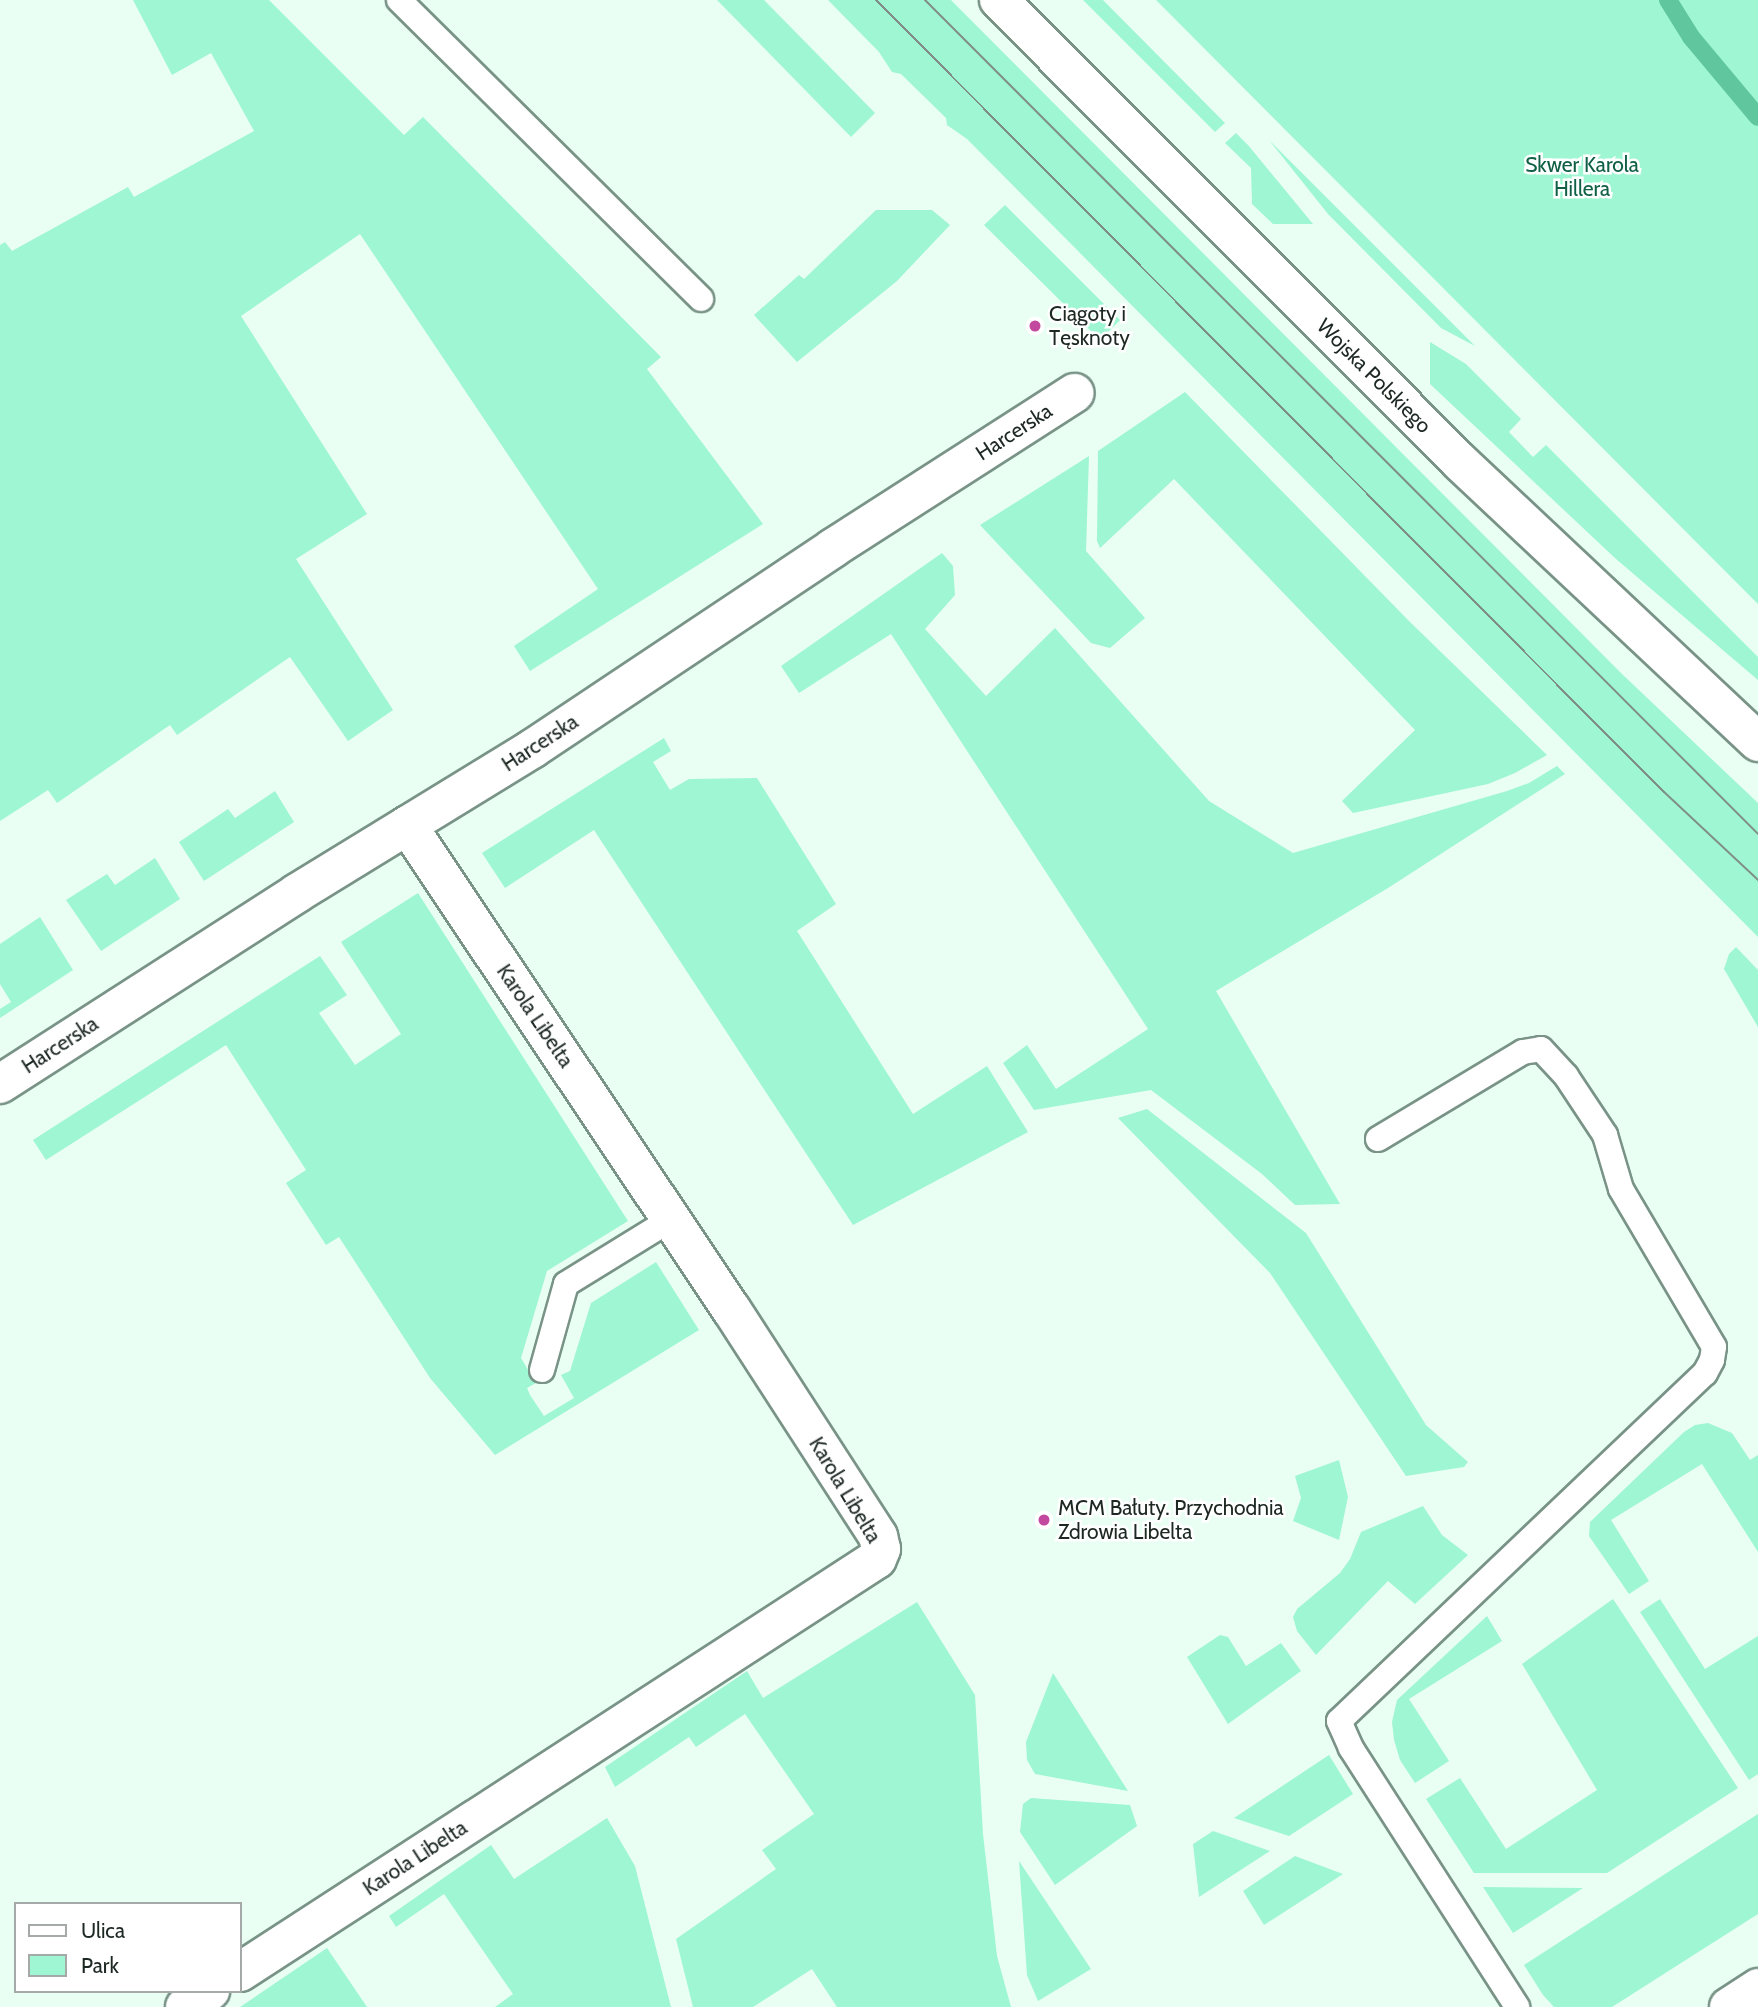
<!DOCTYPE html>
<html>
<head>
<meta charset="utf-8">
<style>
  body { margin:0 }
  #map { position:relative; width:1758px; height:2007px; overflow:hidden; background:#e9fff4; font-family:Cabin,sans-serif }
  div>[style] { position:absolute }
  .green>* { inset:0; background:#9ff6d2 }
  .stream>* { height:18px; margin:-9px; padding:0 9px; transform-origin:9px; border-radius:9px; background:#60c69e }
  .roads { filter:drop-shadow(2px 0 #799387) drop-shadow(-2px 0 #799387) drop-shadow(0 2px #799387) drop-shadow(0 -2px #799387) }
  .lane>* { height:24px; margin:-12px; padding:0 12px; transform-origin:12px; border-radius:12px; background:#fff }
  .street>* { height:38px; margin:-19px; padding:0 19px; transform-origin:19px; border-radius:19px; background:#fff }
  .secondary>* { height:38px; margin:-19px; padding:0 19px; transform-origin:19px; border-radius:19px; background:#fff }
  .tram>* { height:2px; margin:-1px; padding:0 1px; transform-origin:1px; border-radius:1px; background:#7f8f87 }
  .dots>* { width:19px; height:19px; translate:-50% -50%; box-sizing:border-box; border:4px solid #fff; border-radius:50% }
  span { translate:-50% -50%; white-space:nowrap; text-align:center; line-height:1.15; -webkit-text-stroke:5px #fff; paint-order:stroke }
  .park-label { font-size:21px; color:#0f6046 }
  .poi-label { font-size:21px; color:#1d2823 }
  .left { translate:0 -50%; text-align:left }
  .street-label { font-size:21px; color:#1d2823 }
  .legend { position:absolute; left:14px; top:1902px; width:228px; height:91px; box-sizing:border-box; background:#fff; border:2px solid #a5a9a7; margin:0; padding:9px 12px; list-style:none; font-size:21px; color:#1d2823 }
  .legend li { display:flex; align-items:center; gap:14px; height:35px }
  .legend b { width:35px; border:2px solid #a5a9a7 }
</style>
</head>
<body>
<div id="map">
  <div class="green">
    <i style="clip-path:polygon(133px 0,269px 0,404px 135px,423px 117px,661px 357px,647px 369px,763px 524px,530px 671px,514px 646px,598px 589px,360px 234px,241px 316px,367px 514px,296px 559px,393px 710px,348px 741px,290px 657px,177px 735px,170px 725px,57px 803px,48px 790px,0 821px,0 245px,5px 242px,12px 251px,128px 187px,134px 197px,254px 131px,211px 53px,172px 75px)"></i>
    <i style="clip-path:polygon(717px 0,764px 0,875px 113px,851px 137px)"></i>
    <i style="clip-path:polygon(828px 0,951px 0,1622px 674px,1758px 803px,1758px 937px,967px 139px,947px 125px,946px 118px,901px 74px,892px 72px,879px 52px)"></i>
    <i style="clip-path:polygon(1083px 0,1103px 0,1225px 123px,1215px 132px)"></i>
    <i style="clip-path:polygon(1156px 0,1758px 0,1758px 604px)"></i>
    <i style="clip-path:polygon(1236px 133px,1248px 145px,1313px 224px,1273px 224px,1252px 204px,1251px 168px,1225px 143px)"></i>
    <i style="clip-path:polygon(1269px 140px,1475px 346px,1441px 328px,1328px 214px)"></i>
    <i style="clip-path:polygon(1005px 205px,1120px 320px,1100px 340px,984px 225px)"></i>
    <i style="clip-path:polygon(876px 210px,932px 210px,950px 225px,897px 281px,797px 362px,754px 315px,799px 275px,804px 279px)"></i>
    <i style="clip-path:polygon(1430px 342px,1466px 364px,1521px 419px,1509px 432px,1533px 457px,1546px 445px,1758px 657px,1758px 680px,1616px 559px,1430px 384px)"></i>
    <i style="clip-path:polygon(1185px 392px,1409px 621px,1547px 755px,1515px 773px,1488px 784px,1353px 813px,1342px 801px,1415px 730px,1174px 479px,1100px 548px,1097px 541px,1098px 451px)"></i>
    <i style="clip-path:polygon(1089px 456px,1086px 551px,1145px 618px,1110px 648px,1091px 643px,980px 525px)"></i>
    <i style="clip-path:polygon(942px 553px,953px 566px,955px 595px,925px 629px,986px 696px,1055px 628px,1209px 801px,1293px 853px,1507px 791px,1529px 783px,1557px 766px,1565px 774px,1388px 888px,1216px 991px,1340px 1204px,1295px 1205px,1262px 1174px,1151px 1090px,1034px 1110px,1003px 1063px,1027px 1045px,1056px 1089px,1148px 1029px,891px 634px,799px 693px,781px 666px)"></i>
    <i style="clip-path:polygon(664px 738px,671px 751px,653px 762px,670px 790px,689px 779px,757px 778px,836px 904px,797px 931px,913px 1114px,987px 1066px,1028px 1132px,853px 1225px,594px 830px,505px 888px,482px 853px)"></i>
    <i style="clip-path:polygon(275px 791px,294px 822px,204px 881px,179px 842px,228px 809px,235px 818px)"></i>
    <i style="clip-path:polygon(155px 858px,180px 899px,101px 951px,66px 900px,107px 874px,115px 885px)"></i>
    <i style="clip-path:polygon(418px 893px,628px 1221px,547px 1271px,521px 1358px,536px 1383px,527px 1388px,530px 1395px,544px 1416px,574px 1398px,561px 1375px,570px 1371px,591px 1303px,656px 1262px,699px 1330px,495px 1455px,430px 1378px,339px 1237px,326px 1245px,286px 1183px,306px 1170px,226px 1045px,46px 1160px,33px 1140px,320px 956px,347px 995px,319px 1013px,355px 1065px,401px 1034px,341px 942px)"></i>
    <i style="clip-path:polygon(40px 917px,73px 970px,0 1018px,0 1009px,11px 1002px,0 984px,0 944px)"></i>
    <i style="clip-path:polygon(1736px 947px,1758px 970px,1758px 1027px,1724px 969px,1729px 954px)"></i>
    <i style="clip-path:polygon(1147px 1109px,1306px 1233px,1426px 1425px,1468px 1462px,1464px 1467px,1406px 1476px,1270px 1273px,1118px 1118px)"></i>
    <i style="clip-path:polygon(1708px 1423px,1732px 1433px,1750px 1460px,1758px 1455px,1758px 1552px,1702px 1464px,1611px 1520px,1649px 1581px,1629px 1594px,1589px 1536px,1590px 1522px,1684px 1432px,1695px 1425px)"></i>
    <i style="clip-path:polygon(1339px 1460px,1348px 1497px,1339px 1540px,1293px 1521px,1301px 1498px,1295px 1476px)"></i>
    <i style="clip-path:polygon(1423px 1506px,1442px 1535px,1468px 1555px,1415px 1604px,1388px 1581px,1316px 1655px,1297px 1631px,1293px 1617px,1297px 1609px,1340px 1573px,1350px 1559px,1361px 1532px)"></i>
    <i style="clip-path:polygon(1613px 1599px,1738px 1788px,1607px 1873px,1474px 1873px,1426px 1799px,1460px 1778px,1506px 1849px,1597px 1790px,1522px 1664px)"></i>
    <i style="clip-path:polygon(1660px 1599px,1705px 1669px,1758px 1636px,1758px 1774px,1749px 1780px,1640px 1612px)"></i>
    <i style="clip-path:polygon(917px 1602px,975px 1695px,983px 1834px,997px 1956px,1011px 2007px,837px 2007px,812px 1969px,753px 2007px,693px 2007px,676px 1939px,776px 1869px,762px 1850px,814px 1814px,745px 1714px,696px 1747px,689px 1737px,615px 1787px,605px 1767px,747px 1671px,763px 1698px)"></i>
    <i style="clip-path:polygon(1487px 1616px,1502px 1641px,1409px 1699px,1449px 1761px,1415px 1783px,1400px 1760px,1394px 1740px,1392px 1722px,1397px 1700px)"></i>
    <i style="clip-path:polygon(1220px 1635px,1228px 1637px,1246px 1666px,1281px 1643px,1301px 1671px,1228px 1724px,1187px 1657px)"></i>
    <i style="clip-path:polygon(1053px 1673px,1128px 1791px,1035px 1774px,1027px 1760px,1026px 1742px)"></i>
    <i style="clip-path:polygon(1329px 1755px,1353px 1794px,1289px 1836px,1234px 1818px)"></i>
    <i style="clip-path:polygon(1031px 1798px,1130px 1805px,1137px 1826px,1055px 1885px,1020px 1832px,1023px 1804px)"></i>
    <i style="clip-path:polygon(1758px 1814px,1758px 1914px,1612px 2007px,1554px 2007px,1543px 1995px,1524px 1965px)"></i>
    <i style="clip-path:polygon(607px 1818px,635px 1866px,671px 2007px,495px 2007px,513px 1994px,444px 1894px,396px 1927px,389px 1916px,491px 1845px,514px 1879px)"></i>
    <i style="clip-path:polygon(1213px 1831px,1270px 1851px,1199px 1897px,1193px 1844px)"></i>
    <i style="clip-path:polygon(1295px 1856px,1343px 1874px,1264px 1925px,1243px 1891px)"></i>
    <i style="clip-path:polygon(1019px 1861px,1091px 1969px,1038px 2001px,1027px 1975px)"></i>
    <i style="clip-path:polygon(1483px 1887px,1583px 1888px,1513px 1933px)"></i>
    <i style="clip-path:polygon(327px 1948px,367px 2007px,240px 2007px)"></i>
  </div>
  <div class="stream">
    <i style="left:1668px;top:0;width:44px;rotate:58.1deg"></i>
    <i style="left:1691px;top:37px;width:104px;rotate:50.1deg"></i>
  </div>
  <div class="roads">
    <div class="lane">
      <i style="left:399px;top:0;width:425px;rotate:44.7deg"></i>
      <i style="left:1378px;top:1139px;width:169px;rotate:-31deg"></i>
      <i style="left:1523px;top:1052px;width:18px;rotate:-9deg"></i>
      <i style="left:1541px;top:1049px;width:37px;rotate:47deg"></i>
      <i style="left:1566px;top:1076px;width:71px;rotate:56.5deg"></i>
      <i style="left:1605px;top:1135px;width:56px;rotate:73.5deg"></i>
      <i style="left:1621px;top:1189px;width:183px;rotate:59.5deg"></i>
      <i style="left:1714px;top:1347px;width:13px;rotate:99deg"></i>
      <i style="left:1712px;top:1360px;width:15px;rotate:118deg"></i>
      <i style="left:1705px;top:1373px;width:505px;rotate:136.44deg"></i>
      <i style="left:1339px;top:1721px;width:30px;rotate:66deg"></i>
      <i style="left:1351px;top:1748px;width:308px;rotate:57.3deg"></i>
      <i style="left:542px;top:1370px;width:89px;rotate:-74.4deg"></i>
      <i style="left:566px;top:1284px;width:122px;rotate:-31.6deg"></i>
    </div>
    <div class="street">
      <i style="left:0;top:1084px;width:353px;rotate:-32.7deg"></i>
      <i style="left:297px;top:893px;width:276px;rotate:-31.5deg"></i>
      <i style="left:532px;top:749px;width:362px;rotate:-33.7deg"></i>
      <i style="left:833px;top:548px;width:287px;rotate:-32.7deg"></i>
      <i style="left:240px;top:1972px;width:759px;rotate:-32.96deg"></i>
      <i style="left:877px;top:1559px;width:11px;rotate:-68deg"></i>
      <i style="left:881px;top:1549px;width:13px;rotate:-103deg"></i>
      <i style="left:878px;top:1536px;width:270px;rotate:-122.9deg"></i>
      <i style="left:731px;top:1309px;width:582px;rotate:-123.8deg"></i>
      <i style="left:185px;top:2007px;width:30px;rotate:-33deg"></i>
    </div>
    <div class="secondary">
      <i style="left:999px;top:0;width:653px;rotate:45.06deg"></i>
      <i style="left:1460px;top:462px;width:409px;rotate:43.2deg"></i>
      <i style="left:1729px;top:2007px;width:35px;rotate:-33deg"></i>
    </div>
  </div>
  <div class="tram">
    <i style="left:876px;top:0;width:1117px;rotate:45.15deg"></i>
    <i style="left:1664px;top:792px;width:129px;rotate:43.1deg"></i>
    <i style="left:925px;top:0;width:1179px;rotate:45.03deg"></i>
  </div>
  <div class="dots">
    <i style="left:1035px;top:326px;background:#c2499e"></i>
    <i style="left:1044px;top:1520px;background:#c2499e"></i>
  </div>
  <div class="park-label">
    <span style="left:1582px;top:177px">Skwer Karola<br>Hillera</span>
  </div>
  <div class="poi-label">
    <span class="left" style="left:1049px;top:326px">Ciągoty i<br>Tęsknoty</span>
    <span class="left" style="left:1058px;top:1520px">MCM Bałuty. Przychodnia<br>Zdrowia Libelta</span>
  </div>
  <div class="street-label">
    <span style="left:1374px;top:376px;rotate:45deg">Wojska Polskiego</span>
    <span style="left:1014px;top:432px;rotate:-33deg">Harcerska</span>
    <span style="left:540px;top:743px;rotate:-33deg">Harcerska</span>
    <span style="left:535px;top:1016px;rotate:56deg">Karola Libelta</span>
    <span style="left:60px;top:1045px;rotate:-33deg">Harcerska</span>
    <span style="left:845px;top:1490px;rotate:59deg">Karola Libelta</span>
    <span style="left:415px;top:1858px;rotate:-33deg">Karola Libelta</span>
  </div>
  <ul class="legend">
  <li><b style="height:9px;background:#fff"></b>Ulica</li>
  <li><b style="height:19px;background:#9ff6d2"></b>Park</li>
  </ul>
</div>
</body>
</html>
